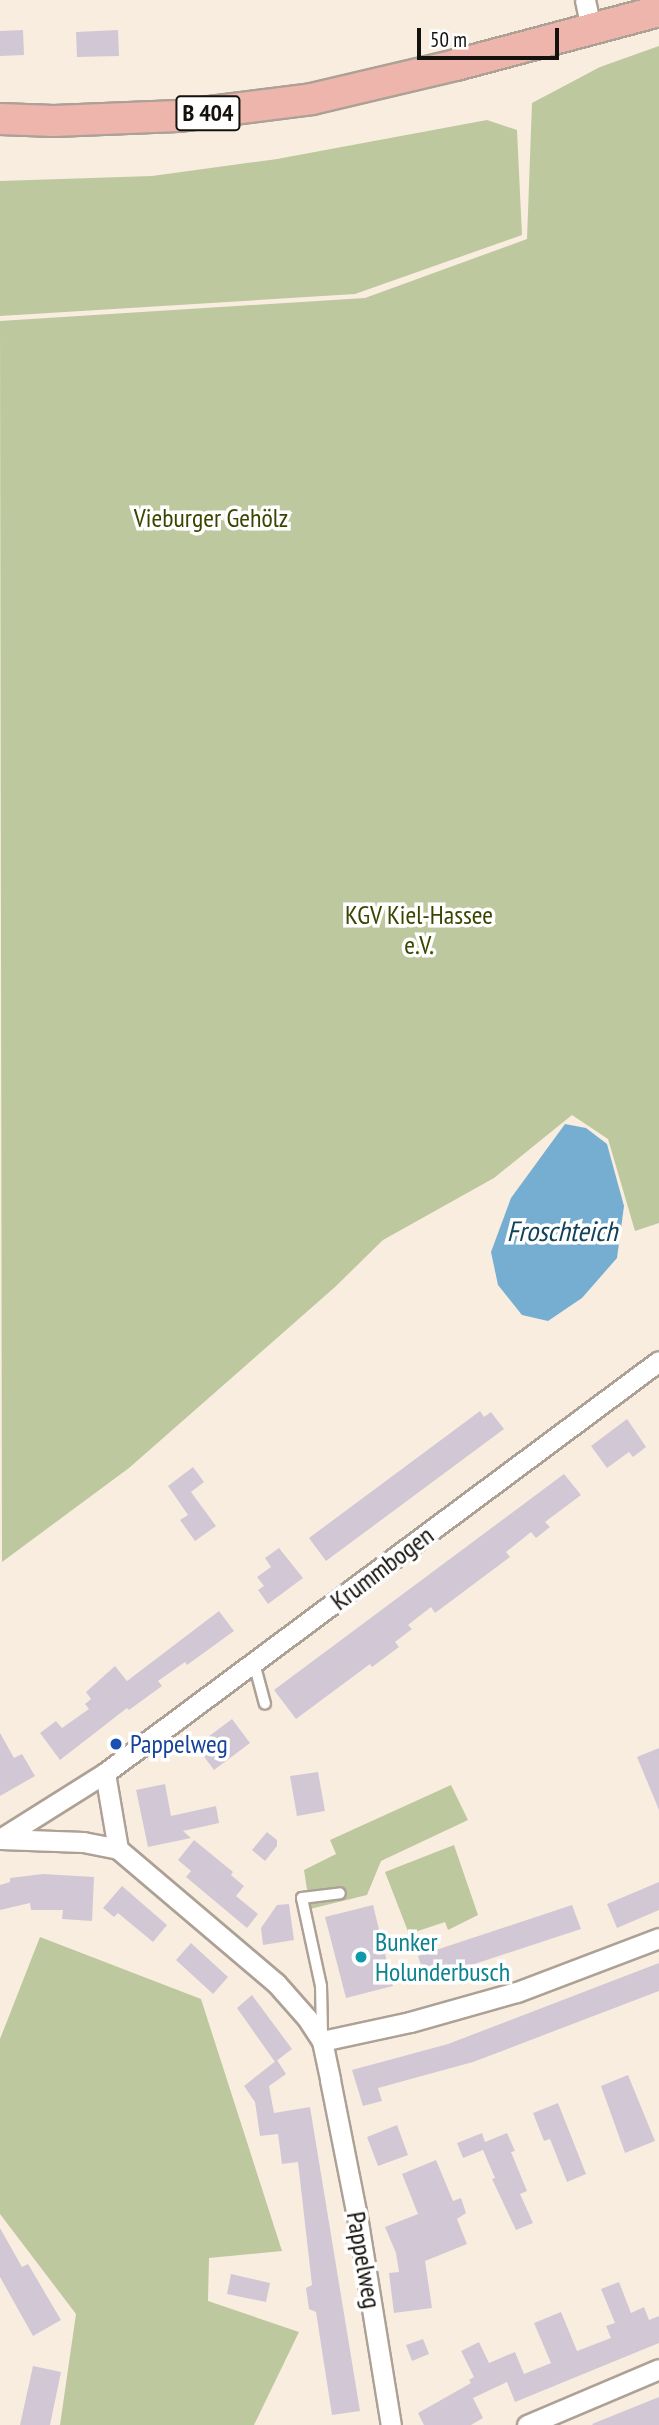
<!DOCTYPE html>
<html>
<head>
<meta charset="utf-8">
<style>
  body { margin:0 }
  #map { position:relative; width:659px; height:2425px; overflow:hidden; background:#f9ede0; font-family:"PT Sans Narrow",sans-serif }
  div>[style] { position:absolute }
  .green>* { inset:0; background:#bec89e }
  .water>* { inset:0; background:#75aed1 }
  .building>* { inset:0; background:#d2c8d5 }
  .roads { filter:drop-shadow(2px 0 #ada195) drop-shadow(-2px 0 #ada195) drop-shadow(0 2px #ada195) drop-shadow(0 -2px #ada195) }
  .service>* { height:10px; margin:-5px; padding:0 5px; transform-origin:5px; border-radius:5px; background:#fff }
  .minor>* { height:19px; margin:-9.5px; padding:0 9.5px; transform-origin:9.5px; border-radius:9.5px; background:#fff }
  .primary>* { height:30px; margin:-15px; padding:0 15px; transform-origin:15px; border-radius:15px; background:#eeb5ac }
  .dots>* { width:19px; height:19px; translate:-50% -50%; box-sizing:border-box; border:4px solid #fff; border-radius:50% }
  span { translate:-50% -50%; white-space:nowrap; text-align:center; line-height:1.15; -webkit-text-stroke:7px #fff; paint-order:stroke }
  .shield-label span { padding:2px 5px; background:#fff; border:2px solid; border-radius:5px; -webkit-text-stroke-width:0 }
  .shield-label { font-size:24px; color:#15110c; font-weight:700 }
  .park-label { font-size:26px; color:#3a4500 }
  .street-label { font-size:26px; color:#15110c }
  .transit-label { font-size:26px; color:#164399 }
  .left { translate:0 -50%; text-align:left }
  .culture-label { font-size:26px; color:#0d838f }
  .water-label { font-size:28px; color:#124159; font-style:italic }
  .scale { position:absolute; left:417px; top:28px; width:142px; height:32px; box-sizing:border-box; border:4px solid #15110c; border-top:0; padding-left:9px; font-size:21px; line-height:24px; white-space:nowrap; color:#15110c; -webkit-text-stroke:5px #fff; paint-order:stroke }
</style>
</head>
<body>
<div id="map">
  <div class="green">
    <i style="clip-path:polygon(659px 46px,659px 1223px,635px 1231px,608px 1139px,572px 1115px,494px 1178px,383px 1240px,335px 1287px,129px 1468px,2px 1562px,0 321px,365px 298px,527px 239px,532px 103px,600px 67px)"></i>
    <i style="clip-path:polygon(487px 120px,517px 130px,522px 235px,355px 294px,0 316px,0 181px,152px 176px,277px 159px)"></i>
    <i style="clip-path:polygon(451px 1785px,468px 1820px,381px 1861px,367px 1895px,310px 1909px,304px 1870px,336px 1854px,330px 1840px)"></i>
    <i style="clip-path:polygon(454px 1845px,478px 1915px,448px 1930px,445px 1922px,409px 1934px,385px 1872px)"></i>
    <i style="clip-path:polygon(40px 1937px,201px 1999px,282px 2251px,209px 2258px,208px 2301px,299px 2332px,254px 2425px,60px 2425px,76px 2314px,0 2214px,0 2039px)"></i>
  </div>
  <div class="water">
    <i style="clip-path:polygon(565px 1124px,586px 1128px,607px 1144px,624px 1206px,617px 1258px,582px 1298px,548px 1321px,522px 1315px,498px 1285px,491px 1252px,511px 1198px)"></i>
  </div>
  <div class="building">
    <i style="clip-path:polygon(23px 30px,24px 55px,0 56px,0 31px)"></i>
    <i style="clip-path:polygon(118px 30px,119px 56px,77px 57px,76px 32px)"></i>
    <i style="clip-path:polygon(480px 1411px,484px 1417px,491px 1412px,504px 1429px,326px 1561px,309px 1538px)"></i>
    <i style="clip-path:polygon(627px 1419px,646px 1447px,633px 1457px,629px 1452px,607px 1468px,591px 1446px)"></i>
    <i style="clip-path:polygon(193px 1467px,204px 1482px,191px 1492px,216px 1526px,195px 1541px,180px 1520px,188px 1515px,168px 1486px)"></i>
    <i style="clip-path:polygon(564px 1474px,581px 1495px,545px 1522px,550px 1527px,536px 1538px,531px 1532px,506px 1552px,510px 1557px,435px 1613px,431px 1607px,408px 1625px,412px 1629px,395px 1642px,399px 1647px,372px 1667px,370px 1664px,296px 1719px,274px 1690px)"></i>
    <i style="clip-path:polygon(279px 1548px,303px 1578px,268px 1604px,258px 1590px,264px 1586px,257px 1577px,271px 1567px,265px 1558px)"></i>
    <i style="clip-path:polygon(219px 1611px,234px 1631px,187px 1665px,185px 1662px,158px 1681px,162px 1686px,129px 1710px,127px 1708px,60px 1760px,40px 1733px,56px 1721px,62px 1728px,89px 1709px,85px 1704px,91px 1699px,86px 1692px,115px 1666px,127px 1681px)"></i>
    <i style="clip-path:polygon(232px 1719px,250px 1743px,214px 1770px,196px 1746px)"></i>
    <i style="clip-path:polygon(0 1733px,14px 1758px,22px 1754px,35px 1776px,0 1796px)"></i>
    <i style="clip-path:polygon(659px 1748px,659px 1810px,637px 1757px)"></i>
    <i style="clip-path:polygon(318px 1772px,325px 1811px,297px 1816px,290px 1776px)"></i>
    <i style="clip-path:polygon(165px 1784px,171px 1816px,216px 1806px,219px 1823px,183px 1831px,191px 1838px,148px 1847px,136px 1790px)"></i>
    <i style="clip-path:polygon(267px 1832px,277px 1840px,277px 1846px,265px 1861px,252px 1850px)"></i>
    <i style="clip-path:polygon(194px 1840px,233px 1872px,231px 1875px,244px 1886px,236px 1896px,258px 1914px,247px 1928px,186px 1877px,191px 1871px,178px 1860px)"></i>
    <i style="clip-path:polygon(43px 1874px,94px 1877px,92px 1921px,62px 1919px,63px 1910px,31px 1910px,30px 1903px,0 1910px,0 1885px,10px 1882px,10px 1878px)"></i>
    <i style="clip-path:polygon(659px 1882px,659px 1910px,617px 1928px,607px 1904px)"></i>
    <i style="clip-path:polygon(122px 1886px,167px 1925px,153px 1942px,118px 1913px,114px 1917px,103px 1908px)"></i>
    <i style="clip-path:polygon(289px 1904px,294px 1940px,263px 1945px,261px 1928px,277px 1905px)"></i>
    <i style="clip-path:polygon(373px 1905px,393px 1986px,346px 1998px,325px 1917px)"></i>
    <i style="clip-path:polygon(572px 1905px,581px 1929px,426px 1980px,418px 1956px)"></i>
    <i style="clip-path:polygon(191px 1943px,228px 1977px,213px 1994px,176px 1960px)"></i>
    <i style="clip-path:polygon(659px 1963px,659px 1991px,473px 2062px,378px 2088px,382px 2101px,363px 2106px,352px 2070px,448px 2044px)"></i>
    <i style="clip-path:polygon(252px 1995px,292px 2049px,275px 2062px,237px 2008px)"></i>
    <i style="clip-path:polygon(277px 2060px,286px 2074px,269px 2086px,274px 2113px,310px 2107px,360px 2411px,332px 2415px,316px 2312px,309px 2309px,306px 2288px,312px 2285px,298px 2162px,282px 2164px,278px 2134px,260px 2136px,255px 2102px,244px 2086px)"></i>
    <i style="clip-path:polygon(628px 2075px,655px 2141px,625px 2153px,601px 2086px)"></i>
    <i style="clip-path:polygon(558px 2103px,586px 2174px,567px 2182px,550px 2139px,544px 2141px,533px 2113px)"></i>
    <i style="clip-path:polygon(397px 2125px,408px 2155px,378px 2166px,367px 2137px)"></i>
    <i style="clip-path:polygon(482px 2133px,485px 2142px,507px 2133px,515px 2151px,511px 2152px,527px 2191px,520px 2194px,533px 2223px,516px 2230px,492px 2179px,495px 2178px,483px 2150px,463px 2158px,457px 2143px)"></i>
    <i style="clip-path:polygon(436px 2160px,453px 2201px,461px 2198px,466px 2213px,457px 2219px,467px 2244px,425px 2261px,432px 2308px,394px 2313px,389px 2273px,399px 2272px,396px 2253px,385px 2227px,418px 2214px,402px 2174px)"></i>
    <i style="clip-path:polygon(0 2228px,22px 2267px,28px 2264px,61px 2320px,33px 2336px,0 2277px)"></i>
    <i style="clip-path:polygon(231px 2274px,270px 2283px,266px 2302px,227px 2294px)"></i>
    <i style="clip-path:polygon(619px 2282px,631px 2313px,644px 2307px,649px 2320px,659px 2316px,659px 2343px,515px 2402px,507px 2382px,473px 2398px,483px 2418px,471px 2425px,424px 2425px,418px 2413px,471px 2383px,469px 2380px,474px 2377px,461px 2351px,479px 2342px,489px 2363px,515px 2352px,524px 2374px,551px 2363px,534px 2323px,561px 2312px,577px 2351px,611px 2338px,606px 2326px,615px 2323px,601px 2289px)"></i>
    <i style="clip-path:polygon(423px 2339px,429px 2354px,412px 2361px,406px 2345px)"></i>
    <i style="clip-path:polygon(33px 2366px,61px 2372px,50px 2425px,20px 2425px)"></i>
    <i style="clip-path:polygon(659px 2397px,659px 2425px,593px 2425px,592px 2424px)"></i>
  </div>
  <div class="roads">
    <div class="service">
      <i style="left:254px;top:1663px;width:42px;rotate:75deg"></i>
      <i style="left:322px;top:2033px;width:47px;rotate:-91.2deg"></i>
      <i style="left:321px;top:1986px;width:90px;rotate:-102.2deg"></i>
      <i style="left:302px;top:1898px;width:38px;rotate:-7deg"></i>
    </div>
    <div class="minor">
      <i style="left:585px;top:0;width:29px;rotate:78deg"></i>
      <i style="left:105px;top:1773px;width:77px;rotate:80.3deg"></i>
      <i style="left:0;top:1839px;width:124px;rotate:-32.2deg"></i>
      <i style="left:105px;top:1773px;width:690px;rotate:-36.64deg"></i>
      <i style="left:1px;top:1839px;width:82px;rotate:2.1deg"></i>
      <i style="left:83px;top:1842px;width:36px;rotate:11deg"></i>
      <i style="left:118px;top:1849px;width:207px;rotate:40.3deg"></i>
      <i style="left:276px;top:1983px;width:47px;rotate:48.5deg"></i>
      <i style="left:307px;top:2018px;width:27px;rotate:57deg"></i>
      <i style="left:322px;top:2041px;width:40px;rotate:78deg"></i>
      <i style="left:330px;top:2080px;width:145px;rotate:78.8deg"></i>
      <i style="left:358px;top:2222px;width:206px;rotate:80.8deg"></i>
      <i style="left:322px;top:2041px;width:90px;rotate:-12.2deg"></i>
      <i style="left:410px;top:2022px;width:111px;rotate:-15.7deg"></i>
      <i style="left:517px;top:1992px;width:152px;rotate:-20.8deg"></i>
      <i style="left:527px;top:2425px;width:143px;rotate:-23deg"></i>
    </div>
    <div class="primary">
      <i style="left:0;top:119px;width:54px;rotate:2.1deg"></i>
      <i style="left:54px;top:121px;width:124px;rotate:-2.3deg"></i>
      <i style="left:178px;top:116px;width:135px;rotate:-7.2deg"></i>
      <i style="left:312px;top:99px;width:148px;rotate:-13.3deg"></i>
      <i style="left:456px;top:65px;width:210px;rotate:-14.9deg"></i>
    </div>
  </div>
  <div class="dots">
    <i style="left:116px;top:1744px;background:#1a4fb4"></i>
    <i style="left:361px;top:1957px;background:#0f9aa8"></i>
  </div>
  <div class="shield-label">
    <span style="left:208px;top:113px">B 404</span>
  </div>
  <div class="park-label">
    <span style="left:211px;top:518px">Vieburger Gehölz</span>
    <span style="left:419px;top:930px">KGV Kiel-Hassee<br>e.V.</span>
  </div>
  <div class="street-label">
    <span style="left:382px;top:1568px;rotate:-37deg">Krummbogen</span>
    <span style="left:364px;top:2260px;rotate:80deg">Pappelweg</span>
  </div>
  <div class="transit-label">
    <span class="left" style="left:130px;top:1744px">Pappelweg</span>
  </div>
  <div class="culture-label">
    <span class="left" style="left:375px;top:1957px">Bunker<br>Holunderbusch</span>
  </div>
  <div class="water-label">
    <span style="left:562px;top:1231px">Froschteich</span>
  </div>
  <div class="scale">50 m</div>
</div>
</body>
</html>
